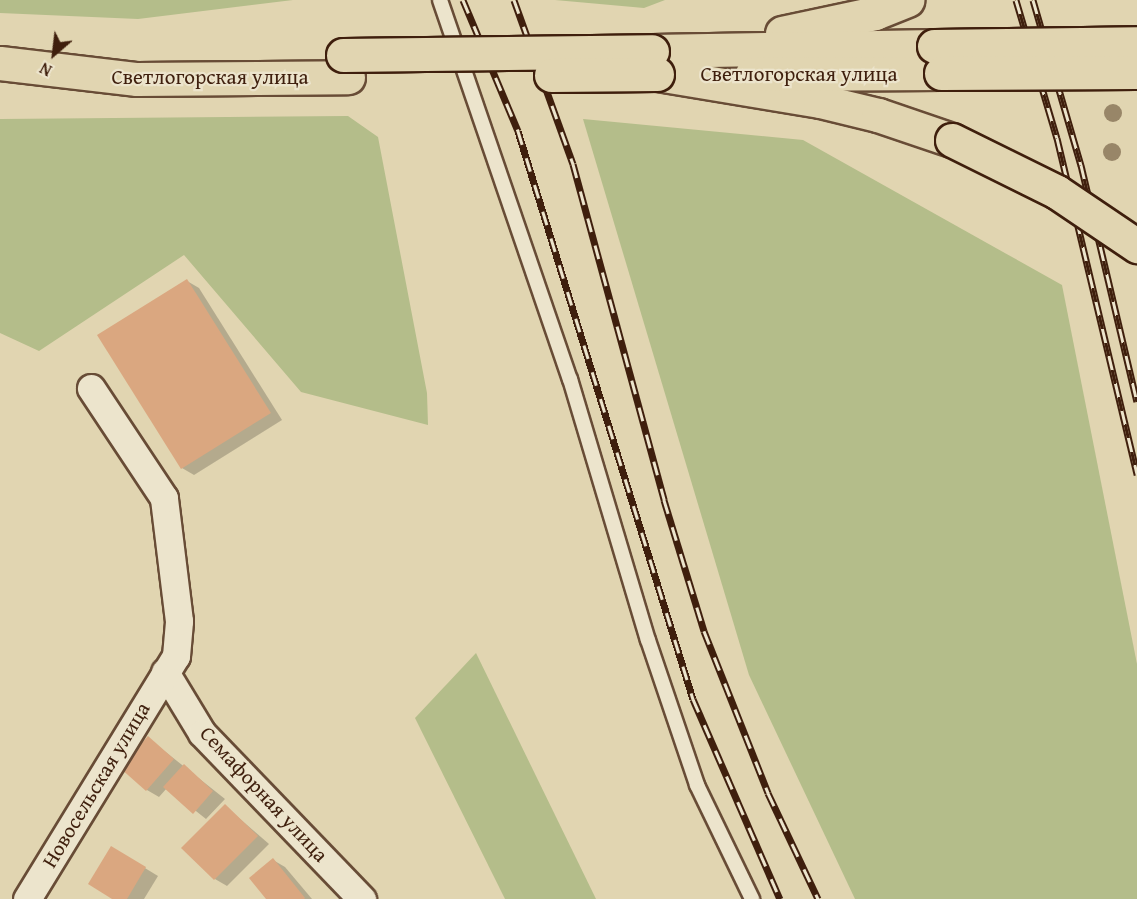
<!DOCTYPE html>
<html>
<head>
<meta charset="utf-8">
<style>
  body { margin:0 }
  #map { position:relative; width:1137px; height:899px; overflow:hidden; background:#e1d5b1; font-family:"Gentium Book Plus",serif }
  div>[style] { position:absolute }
  .green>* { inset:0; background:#b4bd8a }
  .shadow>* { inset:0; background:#0003 }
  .building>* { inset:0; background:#daa780 }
  .roads { filter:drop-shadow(2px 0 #684c36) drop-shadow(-2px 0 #684c36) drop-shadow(0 2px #684c36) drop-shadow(0 -2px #684c36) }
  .lane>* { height:14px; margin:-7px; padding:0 7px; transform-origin:7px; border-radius:7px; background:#ece4cc }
  .street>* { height:27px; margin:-13.5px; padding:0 13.5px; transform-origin:13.5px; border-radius:13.5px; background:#ece4cc }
  .primary>* { height:33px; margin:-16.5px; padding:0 16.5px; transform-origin:16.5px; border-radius:16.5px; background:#e1d5b1 }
  .rail>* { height:7px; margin-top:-3.5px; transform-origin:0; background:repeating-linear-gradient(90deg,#ece4cc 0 14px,#3f1f0d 0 28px); box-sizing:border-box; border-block:2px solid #3f1f0d }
  .bridges { filter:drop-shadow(2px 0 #3f1f0d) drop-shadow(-2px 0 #3f1f0d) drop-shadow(0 2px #3f1f0d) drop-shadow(0 -2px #3f1f0d) }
  .primary-bridge>* { height:33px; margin:-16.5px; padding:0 16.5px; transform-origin:16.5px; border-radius:16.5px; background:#e1d5b1 }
  .trees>* { width:18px; height:18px; margin:-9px; border-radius:50%; background:#988668 }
  span { translate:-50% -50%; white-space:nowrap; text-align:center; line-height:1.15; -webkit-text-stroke:4.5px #ece4cc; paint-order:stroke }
  .street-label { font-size:21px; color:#3f1f0d }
  .north { position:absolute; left:24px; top:24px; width:60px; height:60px; -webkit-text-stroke:4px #ece4cc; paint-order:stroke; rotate:208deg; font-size:16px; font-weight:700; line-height:24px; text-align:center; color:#3f1f0d }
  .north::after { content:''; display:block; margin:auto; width:21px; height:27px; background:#3f1f0d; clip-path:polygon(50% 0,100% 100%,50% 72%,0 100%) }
</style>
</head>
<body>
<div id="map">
  <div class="green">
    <i style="clip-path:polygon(0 0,293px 0,138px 19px,0 13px)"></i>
    <i style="clip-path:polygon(555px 0,665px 0,644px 8px)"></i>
    <i style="clip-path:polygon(348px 116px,378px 137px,427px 393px,428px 425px,301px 392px,184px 255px,39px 351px,0 333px,0 119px)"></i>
    <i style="clip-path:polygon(583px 119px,803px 140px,1062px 285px,1137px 664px,1137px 899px,855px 899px,749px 675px)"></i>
    <i style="clip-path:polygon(476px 653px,596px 899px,505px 899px,415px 718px)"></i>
  </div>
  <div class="shadow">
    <i style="clip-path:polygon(187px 281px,199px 288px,282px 420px,194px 475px,182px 468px)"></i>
    <i style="clip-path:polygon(148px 738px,225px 799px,206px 819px,167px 788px,159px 797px,147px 790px)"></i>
    <i style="clip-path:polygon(225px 806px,269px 844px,227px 886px,215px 879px)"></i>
    <i style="clip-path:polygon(112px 848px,158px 876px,144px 899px,115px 899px)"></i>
    <i style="clip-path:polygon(273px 860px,285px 867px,312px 899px,268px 899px)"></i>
  </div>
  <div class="building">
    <i style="clip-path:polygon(187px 279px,271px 413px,181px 469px,97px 335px)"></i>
    <i style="clip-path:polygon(148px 736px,174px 759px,146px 791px,120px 768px)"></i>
    <i style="clip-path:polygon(184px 764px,213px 791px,193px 814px,163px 787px)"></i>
    <i style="clip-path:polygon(225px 804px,258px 836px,214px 880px,181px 848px)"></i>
    <i style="clip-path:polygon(111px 846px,146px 867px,127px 899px,112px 899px,88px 884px)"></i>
    <i style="clip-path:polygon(273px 858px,305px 898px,304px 899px,266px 899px,249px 878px)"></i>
  </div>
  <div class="roads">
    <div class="lane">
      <i style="left:440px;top:0;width:401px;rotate:71.1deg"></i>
      <i style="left:570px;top:379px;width:272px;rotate:73.4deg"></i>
      <i style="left:648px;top:640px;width:153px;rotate:71.3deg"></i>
      <i style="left:697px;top:785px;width:127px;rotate:64.2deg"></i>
    </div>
    <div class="street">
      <i style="left:165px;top:672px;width:71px;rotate:58.8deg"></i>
      <i style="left:202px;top:733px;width:231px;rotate:46.1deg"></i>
      <i style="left:27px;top:899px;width:285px;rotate:-58.5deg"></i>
      <i style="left:176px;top:656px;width:35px;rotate:-85deg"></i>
      <i style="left:179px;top:621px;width:124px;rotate:-97deg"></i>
      <i style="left:164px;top:498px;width:132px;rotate:-123.6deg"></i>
    </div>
    <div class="primary">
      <i style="left:782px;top:33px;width:95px;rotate:-12.1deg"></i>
      <i style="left:875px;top:13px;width:35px;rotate:-22deg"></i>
      <i style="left:652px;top:51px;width:282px;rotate:-1deg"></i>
      <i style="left:0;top:63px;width:138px;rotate:6.7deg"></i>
      <i style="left:137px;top:79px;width:211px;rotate:-0.5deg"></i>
      <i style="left:657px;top:74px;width:165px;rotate:9.4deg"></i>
      <i style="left:820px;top:101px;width:60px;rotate:13.6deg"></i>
      <i style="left:878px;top:115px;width:78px;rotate:18.7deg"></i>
      <i style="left:752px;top:74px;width:189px;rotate:-0.3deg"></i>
    </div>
  </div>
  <div class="rail">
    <i style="left:463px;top:0;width:142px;rotate:67.2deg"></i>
    <i style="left:518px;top:131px;width:594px;rotate:72.88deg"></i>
    <i style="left:693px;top:699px;width:218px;rotate:66.5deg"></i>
    <i style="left:514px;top:0;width:174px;rotate:70.2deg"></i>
    <i style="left:573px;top:164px;width:348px;rotate:74.8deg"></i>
    <i style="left:664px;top:500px;width:137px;rotate:73deg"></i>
    <i style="left:704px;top:631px;width:174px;rotate:68.4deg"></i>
    <i style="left:768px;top:793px;width:117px;rotate:64.7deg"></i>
    <i style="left:1016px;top:0;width:144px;rotate:73.5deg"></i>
    <i style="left:1057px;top:138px;width:346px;rotate:76.6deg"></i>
    <i style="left:1033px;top:0;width:172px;rotate:73.8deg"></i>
    <i style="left:1081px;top:165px;width:243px;rotate:76.7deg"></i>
  </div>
  <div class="bridges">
    <div class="primary-bridge">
      <i style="left:934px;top:46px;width:203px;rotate:-0.8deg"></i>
      <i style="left:343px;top:55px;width:309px;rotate:-0.7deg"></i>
      <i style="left:941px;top:73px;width:196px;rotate:-0.3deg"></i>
      <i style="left:551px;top:75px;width:106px;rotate:-0.5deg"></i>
      <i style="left:952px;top:140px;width:117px;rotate:26.3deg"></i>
      <i style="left:1057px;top:192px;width:97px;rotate:34deg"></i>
    </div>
  </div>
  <div class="trees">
    <i style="left:1113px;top:113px"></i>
    <i style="left:1112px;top:152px"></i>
  </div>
  <div class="street-label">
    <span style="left:799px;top:74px">Светлогорская улица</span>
    <span style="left:210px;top:77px">Светлогорская улица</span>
    <span style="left:96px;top:785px;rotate:-59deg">Новосельская улица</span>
    <span style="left:264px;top:794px;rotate:47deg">Семафорная улица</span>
  </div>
  <div class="north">N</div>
</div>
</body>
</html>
